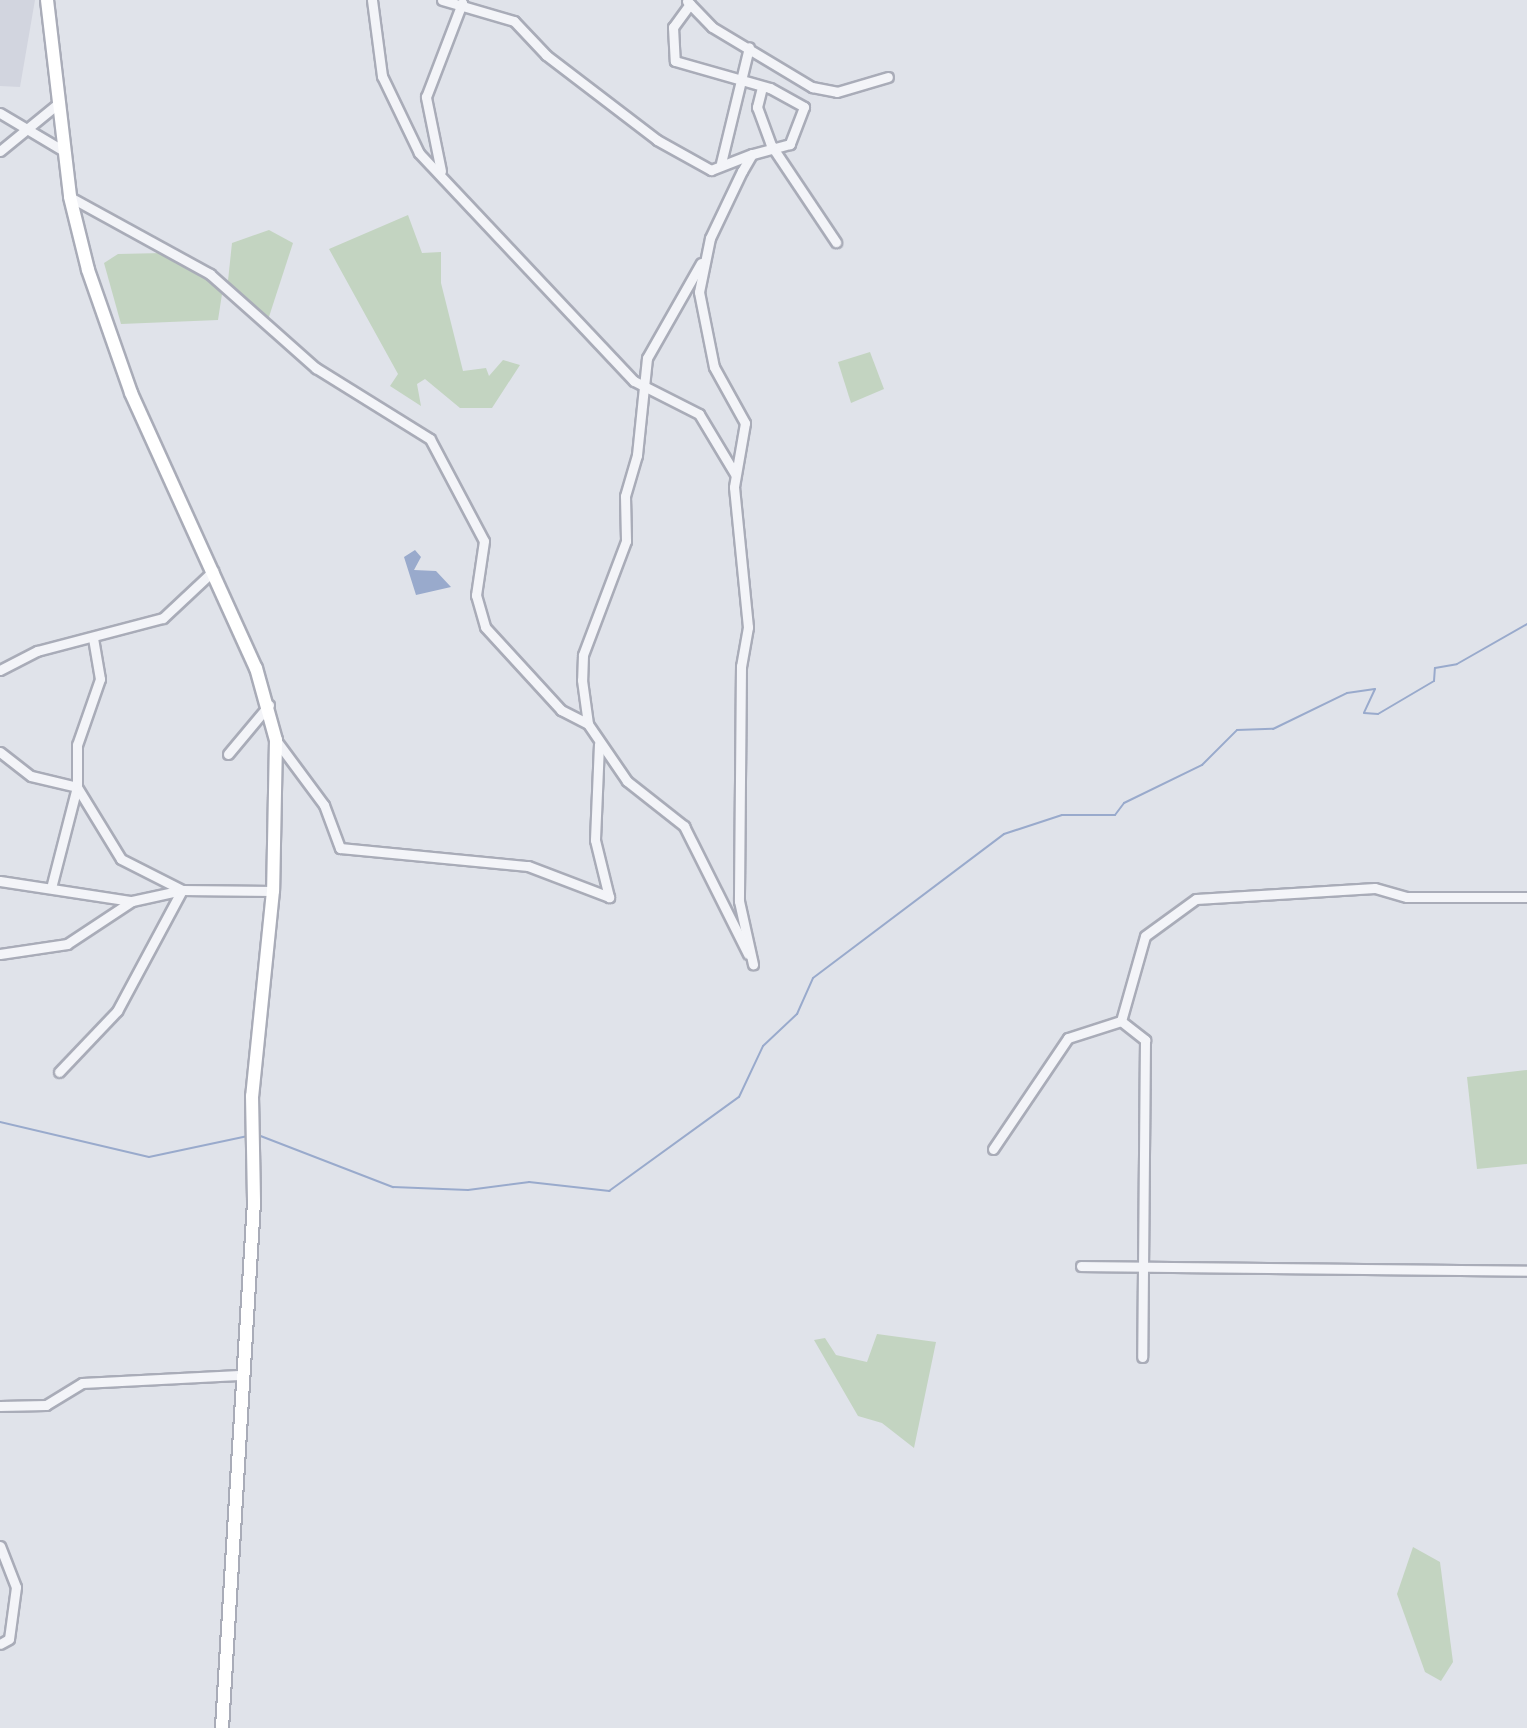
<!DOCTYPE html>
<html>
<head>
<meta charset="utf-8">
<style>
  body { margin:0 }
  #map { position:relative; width:1527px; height:1728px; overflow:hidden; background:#e0e3ea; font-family:"Golos Text",sans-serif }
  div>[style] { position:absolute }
  .built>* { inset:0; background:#d2d5df }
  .green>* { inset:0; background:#c3d4c1 }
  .water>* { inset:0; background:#9ac }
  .stream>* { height:2px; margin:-1px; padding:0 1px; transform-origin:1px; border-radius:1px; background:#9ac }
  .roads { filter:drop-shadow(2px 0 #a9acb8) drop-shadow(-2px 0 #a9acb8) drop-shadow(0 2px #a9acb8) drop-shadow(0 -2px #a9acb8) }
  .street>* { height:9px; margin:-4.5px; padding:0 4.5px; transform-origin:4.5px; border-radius:4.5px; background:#f3f4f8 }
  .secondary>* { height:12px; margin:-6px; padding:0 6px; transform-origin:6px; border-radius:6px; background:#fff }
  span { translate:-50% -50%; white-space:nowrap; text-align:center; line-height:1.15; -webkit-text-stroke:8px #f0f2f7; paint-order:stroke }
</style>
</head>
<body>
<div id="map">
  <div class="built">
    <i style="clip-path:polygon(0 0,35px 0,20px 87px,0 86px)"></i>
  </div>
  <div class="green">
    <i style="clip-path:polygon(408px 215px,422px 253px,441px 252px,441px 283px,463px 371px,486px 368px,489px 376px,503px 360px,520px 365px,492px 408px,460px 408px,425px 379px,417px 384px,421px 406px,390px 386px,398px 374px,329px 249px)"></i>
    <i style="clip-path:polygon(269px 230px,293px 243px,266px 326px,227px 290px,232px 243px)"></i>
    <i style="clip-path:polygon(163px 253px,203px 274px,222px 294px,218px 320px,121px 324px,104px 263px,118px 254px)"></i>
    <i style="clip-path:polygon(870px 352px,884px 389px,851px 403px,838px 362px)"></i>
    <i style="clip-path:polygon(1527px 1070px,1527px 1164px,1477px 1169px,1467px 1077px)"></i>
    <i style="clip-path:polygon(877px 1334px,936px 1342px,914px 1448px,882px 1423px,858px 1416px,814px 1340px,825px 1338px,836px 1355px,867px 1362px)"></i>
    <i style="clip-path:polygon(1413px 1547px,1440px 1562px,1453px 1662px,1441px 1681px,1425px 1672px,1397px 1594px)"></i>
  </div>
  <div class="water">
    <i style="clip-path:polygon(415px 550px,421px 557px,414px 570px,436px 571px,451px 587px,416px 595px,404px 557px)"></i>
  </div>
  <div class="stream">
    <i style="left:0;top:1122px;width:153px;rotate:13.2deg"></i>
    <i style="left:149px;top:1157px;width:101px;rotate:-12deg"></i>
    <i style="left:258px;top:1135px;width:145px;rotate:21.1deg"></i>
    <i style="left:393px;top:1187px;width:75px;rotate:2.3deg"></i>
    <i style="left:468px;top:1190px;width:62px;rotate:-7.5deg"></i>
    <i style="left:529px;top:1182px;width:81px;rotate:6.4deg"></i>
    <i style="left:609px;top:1191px;width:160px;rotate:-35.9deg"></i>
    <i style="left:739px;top:1097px;width:56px;rotate:-64.8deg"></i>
    <i style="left:763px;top:1046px;width:47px;rotate:-43.3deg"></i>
    <i style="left:797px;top:1014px;width:39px;rotate:-66deg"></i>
    <i style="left:813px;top:978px;width:239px;rotate:-37deg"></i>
    <i style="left:1004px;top:834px;width:61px;rotate:-18.1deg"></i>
    <i style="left:1062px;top:815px;width:53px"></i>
    <i style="left:1115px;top:815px;width:15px;rotate:-53deg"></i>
    <i style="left:1124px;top:803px;width:87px;rotate:-26deg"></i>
    <i style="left:1202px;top:765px;width:49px;rotate:-45deg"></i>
    <i style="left:1237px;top:730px;width:36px;rotate:-2deg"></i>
    <i style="left:1273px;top:729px;width:82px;rotate:-25.9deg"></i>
    <i style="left:1347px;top:693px;width:28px;rotate:-8deg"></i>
    <i style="left:1375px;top:689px;width:26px;rotate:115deg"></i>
    <i style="left:1364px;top:713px;width:14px;rotate:4deg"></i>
    <i style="left:1378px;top:714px;width:65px;rotate:-30.5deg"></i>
    <i style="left:1434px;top:681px;width:13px;rotate:-86deg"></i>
    <i style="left:1435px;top:668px;width:22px;rotate:-10deg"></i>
    <i style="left:1457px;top:664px;width:81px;rotate:-29.7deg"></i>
  </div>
  <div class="roads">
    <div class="street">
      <i style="left:372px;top:0;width:77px;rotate:82.5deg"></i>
      <i style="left:382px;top:76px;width:85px;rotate:64.3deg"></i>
      <i style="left:419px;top:153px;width:313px;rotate:46.7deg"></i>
      <i style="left:634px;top:381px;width:73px;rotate:26.9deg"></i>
      <i style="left:699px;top:414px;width:70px;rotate:59deg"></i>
      <i style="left:442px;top:0;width:75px;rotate:16.3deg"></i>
      <i style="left:514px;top:21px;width:47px;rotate:46.7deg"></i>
      <i style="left:546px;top:55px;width:140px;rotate:37.4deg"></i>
      <i style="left:657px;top:140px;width:62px;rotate:29.1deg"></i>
      <i style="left:711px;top:170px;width:44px;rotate:-21.3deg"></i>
      <i style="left:687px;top:1px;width:36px;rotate:46deg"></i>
      <i style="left:712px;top:27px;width:117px;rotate:31deg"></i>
      <i style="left:812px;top:87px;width:25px;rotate:11deg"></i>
      <i style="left:837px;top:92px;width:53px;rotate:-16.4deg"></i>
      <i style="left:690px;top:4px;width:29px;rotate:126deg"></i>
      <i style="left:673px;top:27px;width:34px;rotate:87deg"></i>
      <i style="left:675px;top:61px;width:99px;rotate:15.9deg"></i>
      <i style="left:770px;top:88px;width:39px;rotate:29deg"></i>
      <i style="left:804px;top:107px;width:40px;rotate:111deg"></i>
      <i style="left:790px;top:144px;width:39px;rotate:165deg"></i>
      <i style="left:752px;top:154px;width:20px;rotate:120deg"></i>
      <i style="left:742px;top:171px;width:74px;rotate:115.5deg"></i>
      <i style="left:710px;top:238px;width:55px;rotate:101.5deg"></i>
      <i style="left:699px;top:292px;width:76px;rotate:78.7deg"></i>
      <i style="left:714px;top:367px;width:64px;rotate:61deg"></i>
      <i style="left:745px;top:423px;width:65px;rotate:99.8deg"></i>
      <i style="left:734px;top:487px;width:141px;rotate:84.3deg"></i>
      <i style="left:748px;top:627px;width:40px;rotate:100deg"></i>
      <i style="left:741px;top:666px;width:235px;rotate:90.5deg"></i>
      <i style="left:739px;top:901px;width:65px;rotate:77.5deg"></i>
      <i style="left:762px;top:87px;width:21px;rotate:104deg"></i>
      <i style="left:757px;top:107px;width:40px;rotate:69.8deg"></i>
      <i style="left:771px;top:145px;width:117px;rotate:56.2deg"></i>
      <i style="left:0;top:113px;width:74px;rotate:30.7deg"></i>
      <i style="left:0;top:151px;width:77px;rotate:-39.2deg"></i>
      <i style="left:721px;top:163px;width:119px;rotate:-76.4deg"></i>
      <i style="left:441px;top:171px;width:76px;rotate:-101.5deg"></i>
      <i style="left:426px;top:97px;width:101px;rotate:-69deg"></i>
      <i style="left:70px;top:197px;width:160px;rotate:28.8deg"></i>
      <i style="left:210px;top:274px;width:142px;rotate:41.6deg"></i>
      <i style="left:316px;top:368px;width:134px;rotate:31.9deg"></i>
      <i style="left:430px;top:439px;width:115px;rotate:62.1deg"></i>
      <i style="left:484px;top:541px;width:55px;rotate:98.4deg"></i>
      <i style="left:476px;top:595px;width:33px;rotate:74deg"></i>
      <i style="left:485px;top:627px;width:113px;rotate:47.5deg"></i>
      <i style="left:561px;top:710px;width:30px;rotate:27deg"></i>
      <i style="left:701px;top:263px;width:109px;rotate:119.6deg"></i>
      <i style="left:647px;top:358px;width:98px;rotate:95.9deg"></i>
      <i style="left:637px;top:455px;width:43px;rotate:106.3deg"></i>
      <i style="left:625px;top:496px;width:45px;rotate:88.7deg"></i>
      <i style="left:626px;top:541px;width:122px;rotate:110.7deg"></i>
      <i style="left:583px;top:655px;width:25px;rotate:92deg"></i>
      <i style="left:582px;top:680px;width:44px;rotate:82.2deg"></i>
      <i style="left:588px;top:724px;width:69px;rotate:55.6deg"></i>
      <i style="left:627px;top:781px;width:73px;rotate:38.3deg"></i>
      <i style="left:684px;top:826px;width:143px;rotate:63.4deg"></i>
      <i style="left:0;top:670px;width:42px;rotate:-27.2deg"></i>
      <i style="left:37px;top:651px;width:130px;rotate:-14.7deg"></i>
      <i style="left:163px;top:618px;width:69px;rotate:-43.2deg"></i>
      <i style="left:278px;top:743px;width:77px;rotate:53.4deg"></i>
      <i style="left:324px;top:805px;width:46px;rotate:69.6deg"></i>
      <i style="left:340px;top:848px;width:189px;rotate:5.5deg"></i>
      <i style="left:528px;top:866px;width:87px;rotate:20.9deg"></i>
      <i style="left:599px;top:744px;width:96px;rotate:92.4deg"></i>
      <i style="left:595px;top:840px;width:59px;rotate:76.2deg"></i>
      <i style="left:0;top:752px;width:39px;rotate:38deg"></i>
      <i style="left:31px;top:776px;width:47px;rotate:13.4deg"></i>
      <i style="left:77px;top:787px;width:84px;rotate:58.6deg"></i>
      <i style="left:121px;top:859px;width:68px;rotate:26.9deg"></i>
      <i style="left:182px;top:890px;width:137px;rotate:118.2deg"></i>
      <i style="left:117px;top:1011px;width:84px;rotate:133.6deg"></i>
      <i style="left:228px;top:754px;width:64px;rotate:-50.1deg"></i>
      <i style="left:0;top:881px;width:133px;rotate:8.7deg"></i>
      <i style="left:51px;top:888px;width:104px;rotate:-75.6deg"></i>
      <i style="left:77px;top:787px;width:42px;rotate:-90deg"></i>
      <i style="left:77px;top:745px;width:70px;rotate:-70.8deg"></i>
      <i style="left:100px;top:679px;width:42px;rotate:-99.7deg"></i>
      <i style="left:0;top:954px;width:68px;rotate:-8.5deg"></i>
      <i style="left:67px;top:944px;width:78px;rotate:-33.5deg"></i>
      <i style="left:132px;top:901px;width:51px;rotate:-12.4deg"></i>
      <i style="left:182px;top:890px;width:91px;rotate:0.6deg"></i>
      <i style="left:1121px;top:1021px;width:31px;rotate:38deg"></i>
      <i style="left:1145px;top:1040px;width:317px;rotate:90.5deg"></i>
      <i style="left:993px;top:1149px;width:134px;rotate:-56deg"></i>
      <i style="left:1068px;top:1038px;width:56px;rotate:-17.8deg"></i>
      <i style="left:1121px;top:1021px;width:88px;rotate:-74.2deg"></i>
      <i style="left:1145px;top:936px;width:63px;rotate:-36deg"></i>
      <i style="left:1196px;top:899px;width:179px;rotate:-3.5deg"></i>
      <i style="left:1375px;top:888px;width:33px;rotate:16deg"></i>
      <i style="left:1407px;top:897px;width:120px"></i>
      <i style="left:1081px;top:1266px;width:446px;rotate:0.6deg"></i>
      <i style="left:0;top:1406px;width:46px;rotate:-1.2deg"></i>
      <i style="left:46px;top:1405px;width:42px;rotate:-31.4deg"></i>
      <i style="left:82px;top:1383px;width:157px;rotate:-2.9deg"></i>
      <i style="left:0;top:1546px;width:44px;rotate:68.7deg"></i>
      <i style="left:16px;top:1587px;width:52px;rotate:97.7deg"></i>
      <i style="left:9px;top:1639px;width:10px;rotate:151deg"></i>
    </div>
    <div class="secondary">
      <i style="left:47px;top:0;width:198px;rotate:83.3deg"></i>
      <i style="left:70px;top:197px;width:75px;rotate:76.1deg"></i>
      <i style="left:88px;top:270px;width:130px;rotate:70.7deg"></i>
      <i style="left:131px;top:393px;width:302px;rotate:65.6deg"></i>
      <i style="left:256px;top:668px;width:75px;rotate:74.5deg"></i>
      <i style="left:276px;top:740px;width:151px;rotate:91.1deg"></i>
      <i style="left:273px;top:891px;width:206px;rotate:95.8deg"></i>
      <i style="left:252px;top:1096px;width:106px;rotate:88.9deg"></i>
      <i style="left:254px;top:1202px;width:527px;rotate:93.48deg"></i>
    </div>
  </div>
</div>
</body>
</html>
